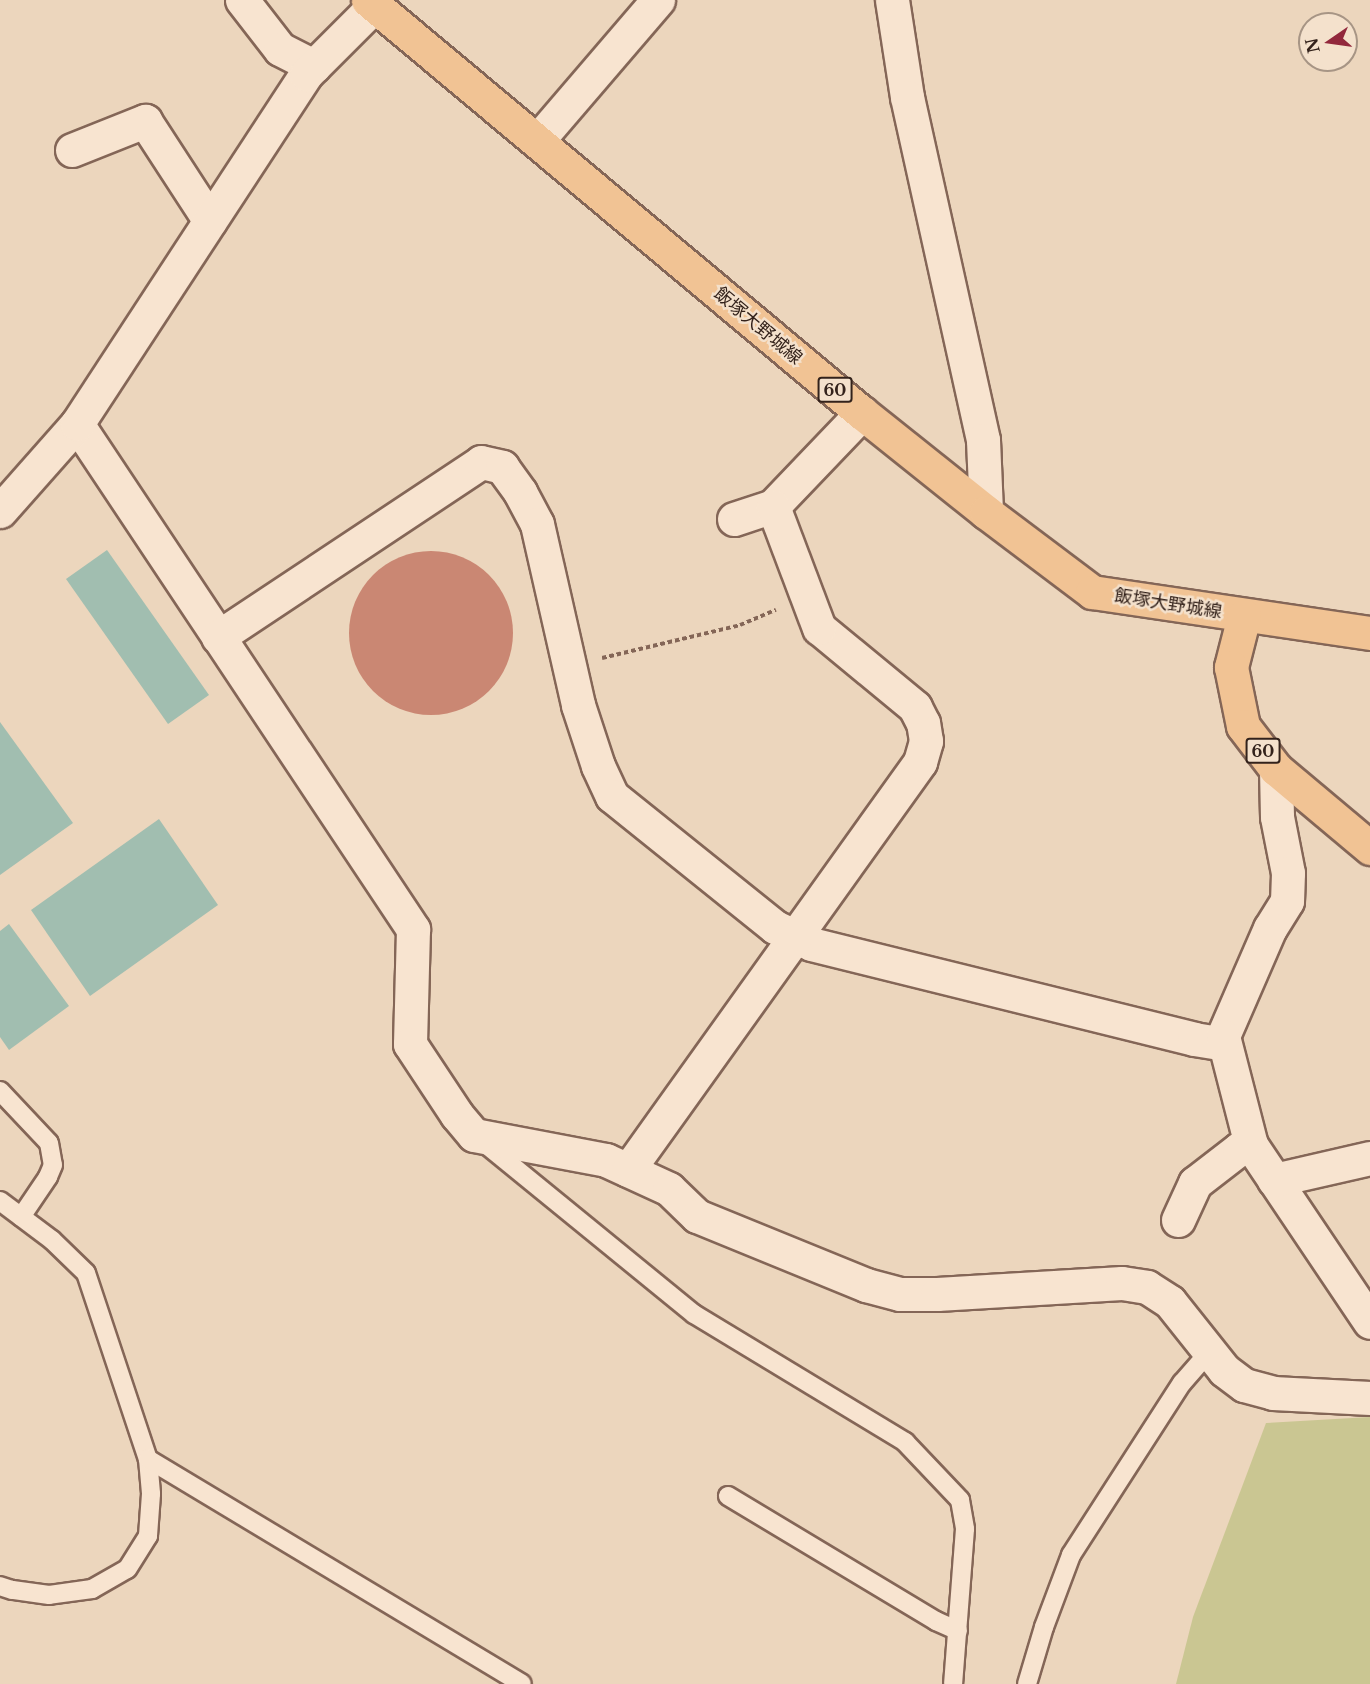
<!DOCTYPE html>
<html>
<head>
<meta charset="utf-8">
<style>
  body { margin:0 }
  #map { position:relative; width:1370px; height:1684px; overflow:hidden; background:#ecd6bd; font-family:"Libre Baskerville","Noto Sans JP",serif }
  div>[style] { position:absolute }
  .green>* { inset:0; background:#cac692 }
  .water>* { inset:0; background:#a1beb0 }
  .building>* { inset:0; background:#ca8773 }
  .round { border-radius:50% }
  .path>* { height:4px; margin-top:-2px; transform-origin:0; background:repeating-linear-gradient(90deg,#846657 0 4.5px,transparent 0 7.5px) }
  .roads { filter:drop-shadow(2px 0 #846657) drop-shadow(-2px 0 #846657) drop-shadow(0 2px #846657) drop-shadow(0 -2px #846657) }
  .service>* { height:18px; margin:-9px; padding:0 9px; transform-origin:9px; border-radius:9px; background:#f8e4d0 }
  .minor>* { height:33px; margin:-16.5px; padding:0 16.5px; transform-origin:16.5px; border-radius:16.5px; background:#f8e4d0 }
  .tertiary>* { height:33px; margin:-16.5px; padding:0 16.5px; transform-origin:16.5px; border-radius:16.5px; background:#f8e4d0 }
  .primary>* { height:33px; margin:-16.5px; padding:0 16.5px; transform-origin:16.5px; border-radius:16.5px; background:#f1c394 }
  span { translate:-50% -50%; white-space:nowrap; text-align:center; line-height:1.15; -webkit-text-stroke:5px #f4e1cc; paint-order:stroke }
  .shield-label span { padding:2px 4px; background:#f4e1cc; border:2px solid; border-radius:4px; -webkit-text-stroke-width:0 }
  .shield-label { font-size:16px; color:#33221b; font-weight:700 }
  .street-label { font-size:18px; color:#33221b }
  .north { position:absolute; left:1298px; top:12px; width:60px; height:60px; box-sizing:border-box; background:#f4e1cc; border:2px solid #a79585; border-radius:50%; rotate:257deg; font-size:16px; font-weight:700; line-height:24px; text-align:center; color:#33221b }
  .north::after { content:''; display:block; margin:auto; width:21px; height:27px; background:#92283c; clip-path:polygon(50% 0,100% 100%,50% 72%,0 100%) }
</style>
</head>
<body>
<div id="map">
  <div class="green">
    <i style="clip-path:polygon(1370px 1417px,1370px 1684px,1176px 1684px,1193px 1617px,1266px 1423px)"></i>
  </div>
  <div class="water">
    <i style="clip-path:polygon(107px 550px,209px 695px,168px 724px,66px 579px)"></i>
    <i style="clip-path:polygon(0 722px,73px 823px,0 875px)"></i>
    <i style="clip-path:polygon(159px 819px,218px 905px,90px 996px,31px 910px)"></i>
    <i style="clip-path:polygon(9px 924px,69px 1006px,9px 1050px,0 1037px,0 931px)"></i>
  </div>
  <div class="building">
    <i class="round" style="left:349px;top:551px;width:164px;height:164px"></i>
  </div>
  <div class="path">
    <i style="left:602px;top:658px;width:142px;rotate:-13.4deg"></i>
    <i style="left:740px;top:625px;width:39px;rotate:-23deg"></i>
  </div>
  <div class="roads">
    <div class="service">
      <i style="left:0;top:1091px;width:71px;rotate:46.7deg"></i>
      <i style="left:49px;top:1143px;width:22px;rotate:80deg"></i>
      <i style="left:53px;top:1165px;width:13px;rotate:113deg"></i>
      <i style="left:48px;top:1177px;width:48px;rotate:124deg"></i>
      <i style="left:483px;top:1142px;width:272px;rotate:39.2deg"></i>
      <i style="left:694px;top:1314px;width:247px;rotate:31.2deg"></i>
      <i style="left:905px;top:1442px;width:80px;rotate:46.5deg"></i>
      <i style="left:960px;top:1500px;width:29px;rotate:80deg"></i>
      <i style="left:965px;top:1529px;width:155px;rotate:94.4deg"></i>
      <i style="left:0;top:1201px;width:65px;rotate:36.9deg"></i>
      <i style="left:52px;top:1240px;width:47px;rotate:44.1deg"></i>
      <i style="left:86px;top:1273px;width:196px;rotate:71.6deg"></i>
      <i style="left:148px;top:1459px;width:35px;rotate:85deg"></i>
      <i style="left:151px;top:1494px;width:42px;rotate:94.1deg"></i>
      <i style="left:148px;top:1536px;width:39px;rotate:122deg"></i>
      <i style="left:127px;top:1569px;width:40px;rotate:150.3deg"></i>
      <i style="left:92px;top:1589px;width:43px;rotate:172.1deg"></i>
      <i style="left:49px;top:1595px;width:37px;rotate:-172deg"></i>
      <i style="left:12px;top:1590px;width:13px;rotate:-162deg"></i>
      <i style="left:148px;top:1459px;width:436px;rotate:31deg"></i>
      <i style="left:728px;top:1496px;width:243px;rotate:31deg"></i>
      <i style="left:936px;top:1621px;width:24px;rotate:24deg"></i>
      <i style="left:1027px;top:1684px;width:59px;rotate:-73.4deg"></i>
      <i style="left:1044px;top:1627px;width:77px;rotate:-69.4deg"></i>
      <i style="left:1071px;top:1555px;width:205px;rotate:-57.2deg"></i>
      <i style="left:1182px;top:1383px;width:41px;rotate:-48.9deg"></i>
    </div>
    <div class="minor">
      <i style="left:242px;top:0;width:62px;rotate:52.2deg"></i>
      <i style="left:280px;top:49px;width:38px;rotate:27deg"></i>
      <i style="left:892px;top:0;width:98px;rotate:81.2deg"></i>
      <i style="left:907px;top:97px;width:351px;rotate:77.5deg"></i>
      <i style="left:983px;top:440px;width:72px;rotate:87.6deg"></i>
      <i style="left:537px;top:141px;width:186px;rotate:-49.4deg"></i>
      <i style="left:72px;top:150px;width:79px;rotate:-21.7deg"></i>
      <i style="left:145px;top:121px;width:119px;rotate:57deg"></i>
      <i style="left:77px;top:424px;width:607px;rotate:56.36deg"></i>
      <i style="left:413px;top:929px;width:115px;rotate:91.5deg"></i>
      <i style="left:410px;top:1044px;width:85px;rotate:56.5deg"></i>
      <i style="left:457px;top:1115px;width:26px;rotate:50deg"></i>
      <i style="left:474px;top:1135px;width:134px;rotate:10.7deg"></i>
      <i style="left:606px;top:1160px;width:69px;rotate:24.7deg"></i>
      <i style="left:669px;top:1189px;width:39px;rotate:44deg"></i>
      <i style="left:697px;top:1216px;width:183px;rotate:22.2deg"></i>
      <i style="left:866px;top:1285px;width:35px;rotate:15deg"></i>
      <i style="left:900px;top:1294px;width:37px"></i>
      <i style="left:937px;top:1294px;width:185px;rotate:-3.4deg"></i>
      <i style="left:1122px;top:1283px;width:25px;rotate:9deg"></i>
      <i style="left:1147px;top:1287px;width:27px;rotate:33deg"></i>
      <i style="left:1170px;top:1302px;width:87px;rotate:51.5deg"></i>
      <i style="left:1224px;top:1370px;width:25px;rotate:37deg"></i>
      <i style="left:1244px;top:1385px;width:30px;rotate:15deg"></i>
      <i style="left:1273px;top:1393px;width:97px;rotate:3deg"></i>
      <i style="left:734px;top:519px;width:41px;rotate:-18.4deg"></i>
      <i style="left:773px;top:506px;width:129px;rotate:-46.3deg"></i>
      <i style="left:218px;top:637px;width:316px;rotate:-33.6deg"></i>
      <i style="left:481px;top:462px;width:22px;rotate:13deg"></i>
      <i style="left:502px;top:467px;width:31px;rotate:54deg"></i>
      <i style="left:520px;top:492px;width:36px;rotate:62deg"></i>
      <i style="left:537px;top:524px;width:186px;rotate:77.2deg"></i>
      <i style="left:578px;top:705px;width:64px;rotate:71.8deg"></i>
      <i style="left:598px;top:766px;width:33px;rotate:65deg"></i>
      <i style="left:612px;top:796px;width:209px;rotate:38.8deg"></i>
      <i style="left:775px;top:927px;width:40px;rotate:25deg"></i>
      <i style="left:811px;top:944px;width:395px;rotate:13.9deg"></i>
      <i style="left:1194px;top:1039px;width:30px;rotate:9deg"></i>
      <i style="left:1276px;top:769px;width:48px;rotate:88.8deg"></i>
      <i style="left:1277px;top:817px;width:57px;rotate:78.9deg"></i>
      <i style="left:1288px;top:873px;width:28px;rotate:92deg"></i>
      <i style="left:1287px;top:901px;width:32px;rotate:122deg"></i>
      <i style="left:1270px;top:928px;width:118px;rotate:113.5deg"></i>
      <i style="left:1223px;top:1036px;width:113px;rotate:75.6deg"></i>
      <i style="left:1251px;top:1145px;width:213px;rotate:56.1deg"></i>
      <i style="left:628px;top:1170px;width:502px;rotate:-54.41deg"></i>
      <i style="left:920px;top:762px;width:22px;rotate:-74deg"></i>
      <i style="left:926px;top:741px;width:18px;rotate:-99deg"></i>
      <i style="left:923px;top:723px;width:18px;rotate:-117deg"></i>
      <i style="left:915px;top:707px;width:124px;rotate:-140.5deg"></i>
      <i style="left:819px;top:628px;width:130px;rotate:-110.7deg"></i>
      <i style="left:1274px;top:1180px;width:98px;rotate:-12.9deg"></i>
      <i style="left:1178px;top:1220px;width:41px;rotate:-65.3deg"></i>
      <i style="left:1195px;top:1183px;width:56px;rotate:-37.7deg"></i>
      <i style="left:1239px;top:1149px;width:13px;rotate:-18deg"></i>
    </div>
    <div class="tertiary">
      <i style="left:0;top:511px;width:116px;rotate:-48.5deg"></i>
      <i style="left:77px;top:424px;width:418px;rotate:-56.8deg"></i>
      <i style="left:306px;top:74px;width:96px;rotate:-45deg"></i>
    </div>
    <div class="primary">
      <i style="left:368px;top:0;width:644px;rotate:39.9deg"></i>
      <i style="left:862px;top:413px;width:159px;rotate:38.6deg"></i>
      <i style="left:986px;top:512px;width:133px;rotate:37deg"></i>
      <i style="left:1092px;top:592px;width:281px;rotate:8.4deg"></i>
      <i style="left:1244px;top:616px;width:53px;rotate:104.3deg"></i>
      <i style="left:1231px;top:667px;width:60px;rotate:78.5deg"></i>
      <i style="left:1243px;top:726px;width:54px;rotate:52.5deg"></i>
      <i style="left:1276px;top:769px;width:123px;rotate:40deg"></i>
    </div>
  </div>
  <div class="shield-label">
    <span style="left:835px;top:390px">60</span>
    <span style="left:1263px;top:751px">60</span>
  </div>
  <div class="street-label">
    <span style="left:758px;top:326px;rotate:40deg">飯塚大野城線</span>
    <span style="left:1168px;top:604px;rotate:9deg">飯塚大野城線</span>
  </div>
  <div class="north">N</div>
</div>
</body>
</html>
